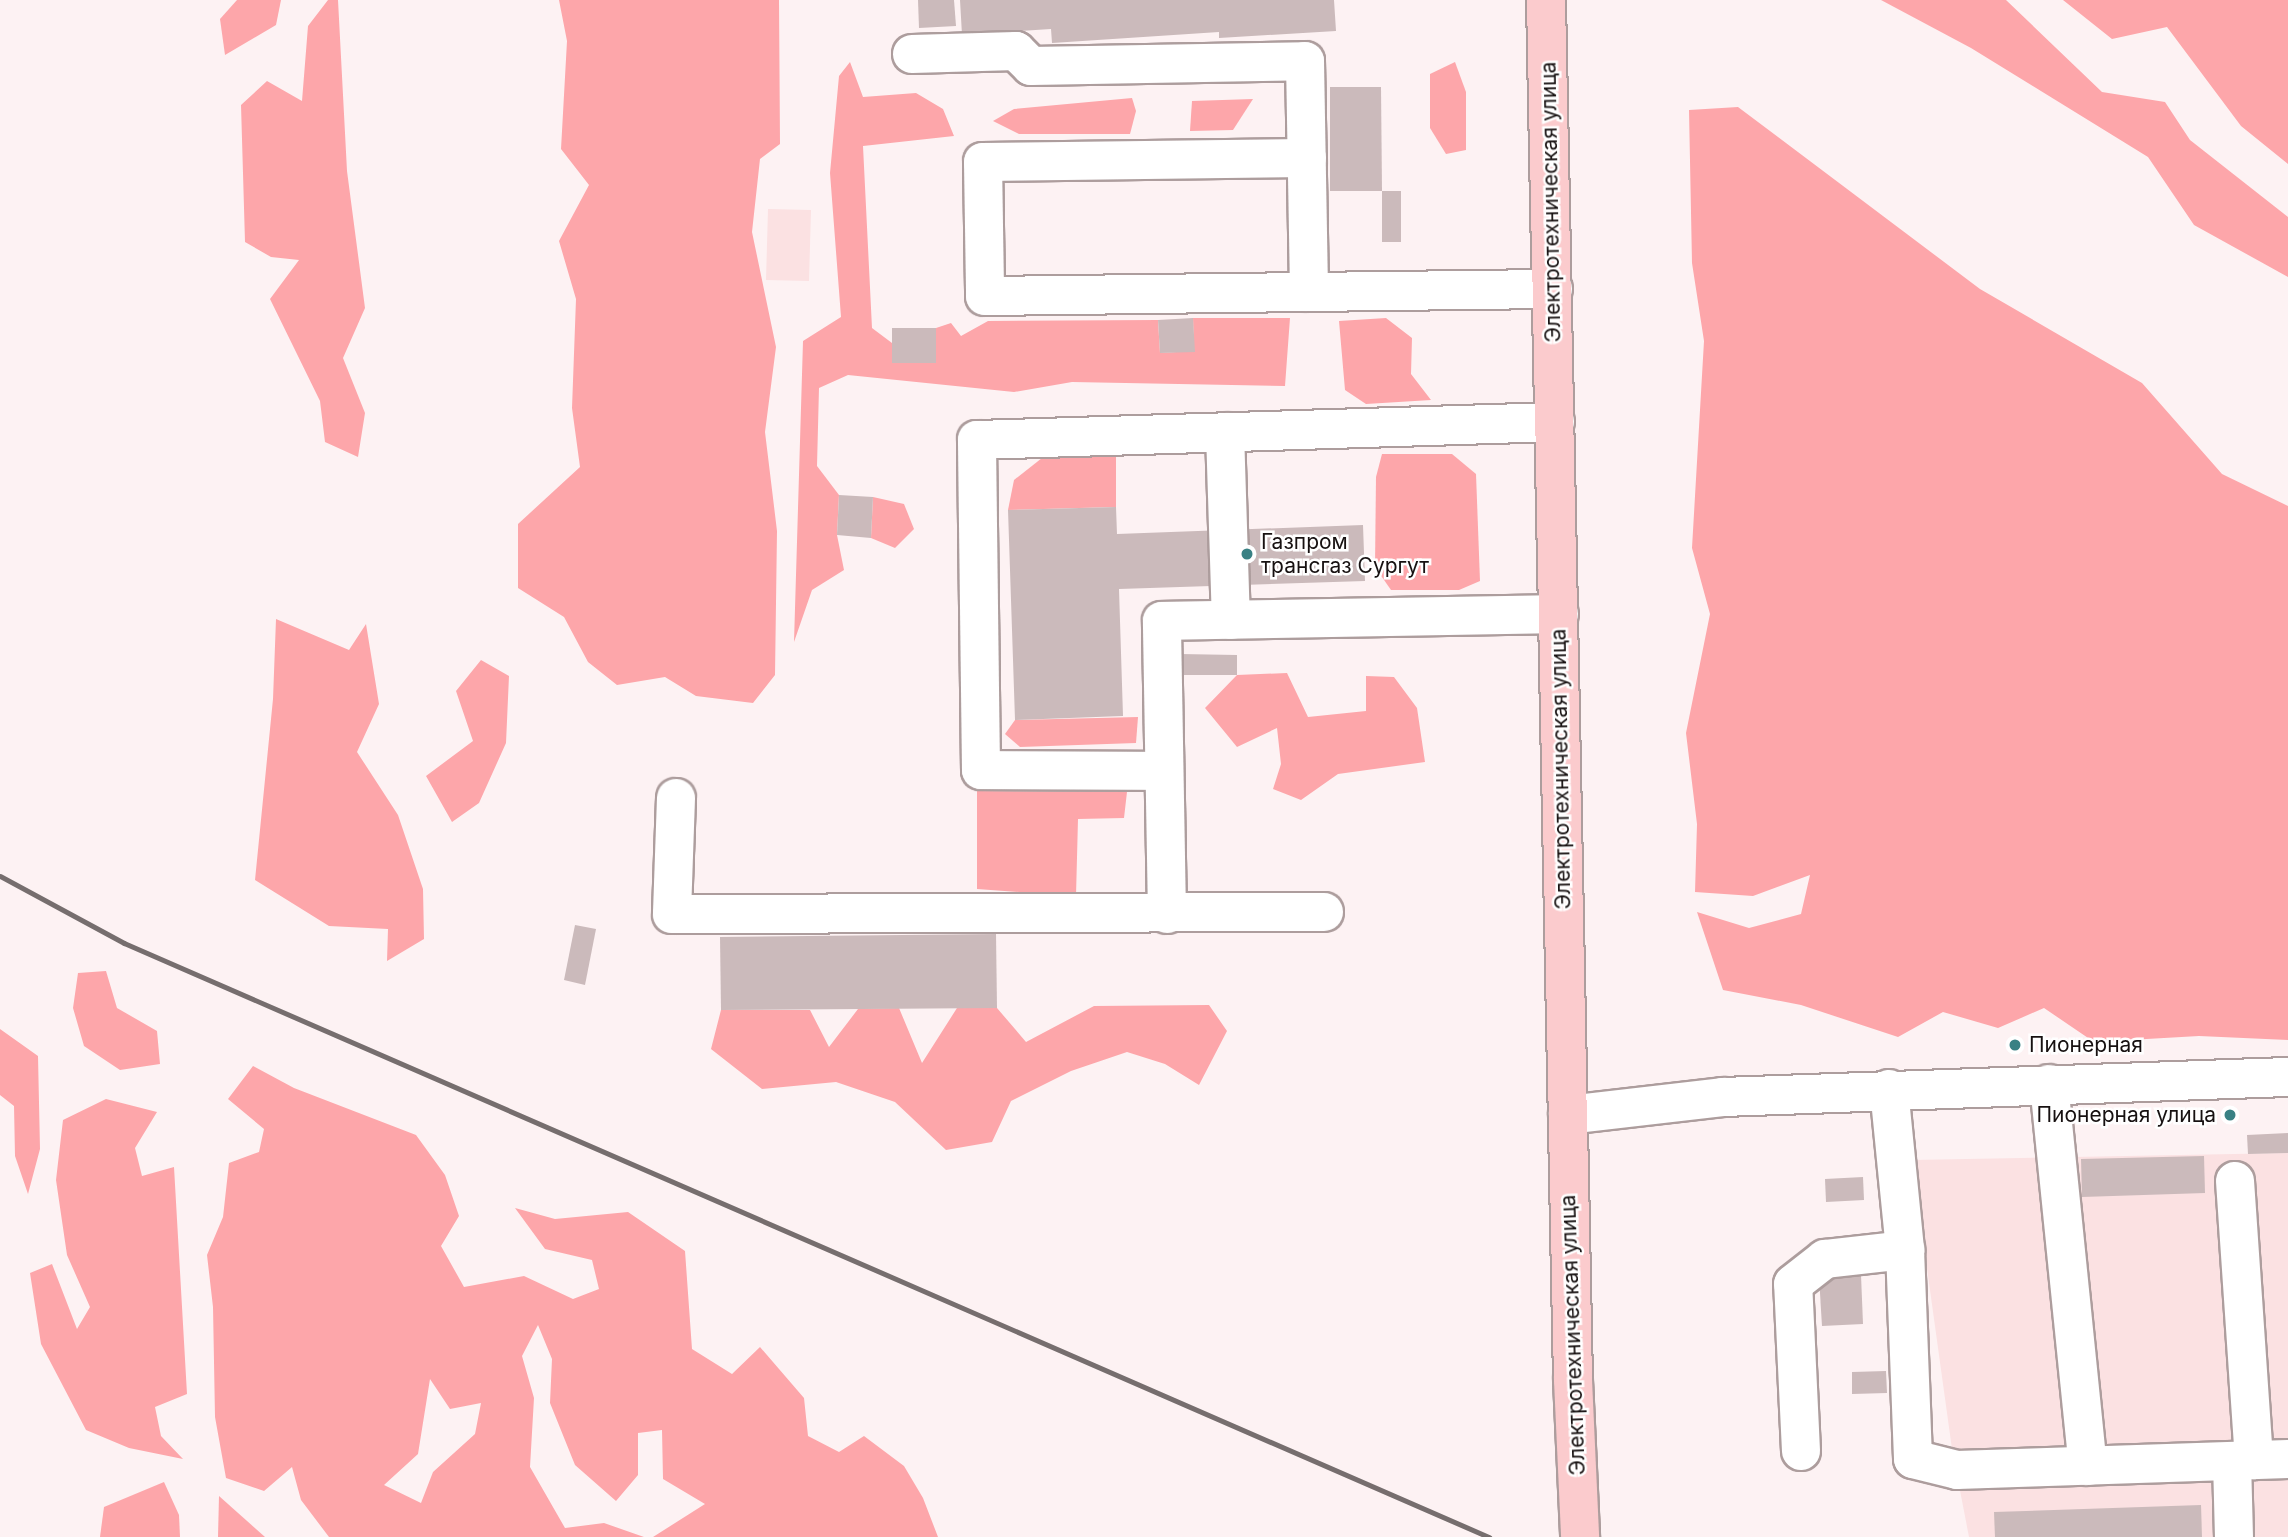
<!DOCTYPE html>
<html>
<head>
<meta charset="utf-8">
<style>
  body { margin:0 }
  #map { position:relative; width:2288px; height:1537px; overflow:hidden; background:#fdf2f3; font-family:Inter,sans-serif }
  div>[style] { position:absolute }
  .built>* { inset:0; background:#fbe1e2 }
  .forest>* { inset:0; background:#fda6aa }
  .building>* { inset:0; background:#cbbabb }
  .roads { filter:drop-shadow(2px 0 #ad9d9d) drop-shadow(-2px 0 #ad9d9d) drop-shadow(0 2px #ad9d9d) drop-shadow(0 -2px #ad9d9d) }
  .minor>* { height:38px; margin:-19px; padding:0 19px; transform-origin:19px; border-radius:19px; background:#fff }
  .major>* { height:38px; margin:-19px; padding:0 19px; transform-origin:19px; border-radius:19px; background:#fbcbcd }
  .rail>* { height:5px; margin:-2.5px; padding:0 2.5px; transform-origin:2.5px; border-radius:2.5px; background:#766e6e }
  .dots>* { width:19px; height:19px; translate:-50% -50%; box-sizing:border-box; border:4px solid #fff; border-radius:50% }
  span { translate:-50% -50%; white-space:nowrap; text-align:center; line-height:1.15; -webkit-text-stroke:5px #fff; paint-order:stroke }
  .street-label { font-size:21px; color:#171111 }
  .poi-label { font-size:21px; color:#171111 }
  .left { translate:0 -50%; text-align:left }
  .right { translate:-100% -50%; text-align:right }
</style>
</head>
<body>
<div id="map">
  <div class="built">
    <i style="clip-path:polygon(768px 209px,811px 210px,809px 281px,766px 280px)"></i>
    <i style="clip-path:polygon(2288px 1153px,2288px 1537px,1969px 1537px,1952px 1449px,1912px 1160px)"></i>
  </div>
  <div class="forest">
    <i style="clip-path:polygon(237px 0,281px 0,276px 25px,225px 55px,220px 19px)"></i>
    <i style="clip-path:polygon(328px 0,338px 0,347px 171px,365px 308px,343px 358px,365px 413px,358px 457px,325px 442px,320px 401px,270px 299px,299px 260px,271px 257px,245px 242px,241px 105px,267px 81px,302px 101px,308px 26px)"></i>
    <i style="clip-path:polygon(559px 0,779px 0,780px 144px,760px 159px,752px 232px,776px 347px,765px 432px,777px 531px,775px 675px,753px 703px,696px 696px,665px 677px,617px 685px,588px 662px,564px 617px,518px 588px,518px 524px,580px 467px,572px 408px,576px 299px,559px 241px,589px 185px,561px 149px,567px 41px)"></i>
    <i style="clip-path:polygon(1881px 0,2006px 0,2102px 92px,2165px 102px,2190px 140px,2288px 217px,2288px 277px,2194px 225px,2148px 157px,1971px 48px)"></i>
    <i style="clip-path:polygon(2063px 0,2288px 0,2288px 164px,2241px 126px,2167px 27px,2112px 39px)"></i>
    <i style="clip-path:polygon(850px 62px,863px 97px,916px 93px,943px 109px,954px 136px,863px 146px,872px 328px,892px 343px,936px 363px,936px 328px,951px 323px,961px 336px,988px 321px,1158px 320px,1160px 353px,1194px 351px,1193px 318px,1290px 318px,1285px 386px,1072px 382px,1014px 392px,848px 375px,819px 388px,817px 466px,839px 495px,837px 535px,844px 570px,812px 590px,794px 642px,803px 341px,841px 317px,830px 173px,839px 76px)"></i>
    <i style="clip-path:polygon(1455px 62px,1466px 92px,1466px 150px,1446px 154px,1430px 128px,1430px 74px)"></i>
    <i style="clip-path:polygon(1132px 98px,1136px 111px,1130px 134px,1019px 134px,993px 121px,1014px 109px)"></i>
    <i style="clip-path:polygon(1253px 99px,1233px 130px,1190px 131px,1192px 101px)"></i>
    <i style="clip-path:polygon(1738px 107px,1980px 289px,2142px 383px,2222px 474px,2288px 506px,2288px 1040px,2199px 1036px,2094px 1042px,2044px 1008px,1998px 1028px,1943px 1012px,1898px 1037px,1801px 1005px,1723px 990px,1697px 912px,1749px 928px,1801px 914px,1810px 875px,1753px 896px,1695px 892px,1697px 824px,1686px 733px,1710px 614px,1692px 548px,1704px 341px,1692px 263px,1689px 110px)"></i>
    <i style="clip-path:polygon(1386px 318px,1412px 338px,1411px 374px,1431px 400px,1366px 404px,1345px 390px,1339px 321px)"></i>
    <i style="clip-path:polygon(1382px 454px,1452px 454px,1476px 474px,1480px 581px,1459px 590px,1391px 590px,1375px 567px,1376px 477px)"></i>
    <i style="clip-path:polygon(1116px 456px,1116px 507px,1008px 510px,1014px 480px,1042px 458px)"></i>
    <i style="clip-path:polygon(873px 497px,904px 504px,914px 529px,895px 548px,871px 538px)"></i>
    <i style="clip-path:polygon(276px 619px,349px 650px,366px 624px,379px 704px,357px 752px,398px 815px,423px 889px,424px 939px,387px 961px,388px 929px,329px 926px,255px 880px,273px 699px)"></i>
    <i style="clip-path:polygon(481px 660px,509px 676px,506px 743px,479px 803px,452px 822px,426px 776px,473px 741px,456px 691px)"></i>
    <i style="clip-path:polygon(1287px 673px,1308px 717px,1366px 711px,1366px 676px,1394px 677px,1417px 708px,1425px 762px,1338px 774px,1301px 800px,1273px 789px,1281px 764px,1277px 728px,1237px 747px,1205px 708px,1237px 675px)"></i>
    <i style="clip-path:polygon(1138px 717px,1136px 743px,1020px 747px,1005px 734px,1015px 720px)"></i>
    <i style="clip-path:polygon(977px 791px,1127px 792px,1124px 818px,1078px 819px,1076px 896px,977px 889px)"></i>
    <i style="clip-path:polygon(106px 971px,117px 1008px,157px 1031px,160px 1064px,120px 1070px,84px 1046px,73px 1008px,78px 973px)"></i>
    <i style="clip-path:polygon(1209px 1005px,1227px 1031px,1199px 1085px,1165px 1064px,1127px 1052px,1071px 1071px,1011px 1101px,992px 1142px,946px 1150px,895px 1102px,836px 1082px,762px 1089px,711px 1049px,721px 1010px,810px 1010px,829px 1047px,858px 1009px,899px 1008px,922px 1063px,957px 1008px,997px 1008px,1026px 1042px,1094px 1006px)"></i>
    <i style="clip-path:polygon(0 1029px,38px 1056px,40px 1149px,28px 1194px,15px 1156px,14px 1106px,0 1095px)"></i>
    <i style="clip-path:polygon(evenodd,253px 1066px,294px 1088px,416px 1135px,445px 1175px,459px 1216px,441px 1246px,464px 1287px,524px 1276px,573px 1299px,599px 1289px,592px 1260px,545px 1249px,515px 1208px,555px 1219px,628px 1212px,685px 1251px,692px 1349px,732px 1374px,760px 1347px,804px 1398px,808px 1436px,839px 1452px,864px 1436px,904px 1466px,923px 1498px,938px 1537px,653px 1537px,705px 1504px,663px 1479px,662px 1430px,638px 1433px,638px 1475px,616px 1501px,575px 1465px,550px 1403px,552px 1359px,538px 1325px,522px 1356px,534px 1398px,530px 1467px,565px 1528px,604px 1523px,644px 1537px,329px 1537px,301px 1500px,292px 1467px,264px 1491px,226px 1478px,215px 1417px,213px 1307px,207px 1255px,223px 1217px,229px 1163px,259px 1152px,264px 1129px,228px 1099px,253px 1066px,430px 1379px,450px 1409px,481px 1403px,475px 1434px,433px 1472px,421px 1503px,384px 1485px,418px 1454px,430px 1379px)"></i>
    <i style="clip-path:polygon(106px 1099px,157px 1112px,135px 1148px,142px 1176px,174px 1167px,187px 1394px,155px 1407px,161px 1436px,183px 1459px,129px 1448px,86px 1430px,41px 1344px,30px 1273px,52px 1264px,77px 1329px,90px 1307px,67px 1255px,56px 1180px,63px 1120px)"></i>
    <i style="clip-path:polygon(164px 1482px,179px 1515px,180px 1537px,100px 1537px,104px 1507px)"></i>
    <i style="clip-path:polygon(219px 1496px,265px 1537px,218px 1537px)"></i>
  </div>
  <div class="building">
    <i style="clip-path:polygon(918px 0,954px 0,956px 26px,919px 28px)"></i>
    <i style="clip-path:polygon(960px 0,1334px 0,1336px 31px,1219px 38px,1219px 32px,1052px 43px,1051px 29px,962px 35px)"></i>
    <i style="clip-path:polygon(1330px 87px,1381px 87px,1382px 191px,1330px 191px)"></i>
    <i style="clip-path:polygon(1382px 191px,1401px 191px,1401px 242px,1382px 242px)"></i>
    <i style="clip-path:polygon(1193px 318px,1195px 352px,1160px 353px,1158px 320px)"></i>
    <i style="clip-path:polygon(892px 328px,936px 328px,936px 363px,892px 363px)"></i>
    <i style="clip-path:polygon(839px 495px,873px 497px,871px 538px,837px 535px)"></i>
    <i style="clip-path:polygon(1116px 507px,1117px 534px,1363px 525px,1365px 581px,1119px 589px,1123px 716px,1015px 720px,1008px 510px)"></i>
    <i style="clip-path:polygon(1180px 654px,1237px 655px,1237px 675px,1180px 675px)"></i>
    <i style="clip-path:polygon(575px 925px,596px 929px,585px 985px,564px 980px)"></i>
    <i style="clip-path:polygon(996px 934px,997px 1008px,721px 1010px,720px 937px)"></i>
    <i style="clip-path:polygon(2288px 1133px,2288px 1153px,2248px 1154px,2247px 1135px)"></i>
    <i style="clip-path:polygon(2204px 1156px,2205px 1193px,2082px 1197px,2081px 1159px)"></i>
    <i style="clip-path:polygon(1863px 1177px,1864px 1200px,1826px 1202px,1825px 1179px)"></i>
    <i style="clip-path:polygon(1861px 1275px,1863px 1324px,1822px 1326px,1819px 1277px)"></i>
    <i style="clip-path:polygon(1886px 1371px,1887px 1393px,1852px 1394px,1852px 1372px)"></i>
    <i style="clip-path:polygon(2201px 1505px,2202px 1537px,1995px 1537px,1994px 1512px)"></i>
  </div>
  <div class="roads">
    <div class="minor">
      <i style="left:912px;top:54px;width:104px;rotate:-1.7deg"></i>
      <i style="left:1016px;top:51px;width:21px;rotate:45deg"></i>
      <i style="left:1031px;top:66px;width:274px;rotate:-1deg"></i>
      <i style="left:1305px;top:61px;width:231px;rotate:89deg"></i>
      <i style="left:1307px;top:158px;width:324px;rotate:179.3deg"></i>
      <i style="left:983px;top:162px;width:134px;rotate:89.1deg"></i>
      <i style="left:985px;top:296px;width:568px;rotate:-0.71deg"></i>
      <i style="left:1225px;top:432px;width:188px;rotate:88.2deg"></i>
      <i style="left:1164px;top:771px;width:183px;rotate:-179.7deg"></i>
      <i style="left:981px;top:770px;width:330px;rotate:-90.7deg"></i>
      <i style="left:977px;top:440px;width:578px;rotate:-1.78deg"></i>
      <i style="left:676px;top:798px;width:116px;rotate:92deg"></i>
      <i style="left:672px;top:914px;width:652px;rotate:-0.18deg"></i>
      <i style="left:1167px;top:914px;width:293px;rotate:-91deg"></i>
      <i style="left:1162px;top:621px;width:397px;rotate:-1deg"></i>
      <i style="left:2049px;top:1084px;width:384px;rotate:84.2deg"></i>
      <i style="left:1889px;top:1089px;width:162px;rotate:84.3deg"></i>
      <i style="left:1905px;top:1250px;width:209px;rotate:87.8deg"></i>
      <i style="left:1913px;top:1459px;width:45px;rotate:14deg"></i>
      <i style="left:1957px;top:1470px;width:331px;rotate:-1.9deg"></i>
      <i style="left:1568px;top:1115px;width:156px;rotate:-6.6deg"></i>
      <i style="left:1723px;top:1097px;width:565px;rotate:-2.03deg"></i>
      <i style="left:2235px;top:1181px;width:280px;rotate:86.1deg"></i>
      <i style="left:1801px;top:1451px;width:167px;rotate:-92.7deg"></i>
      <i style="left:1793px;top:1284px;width:41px;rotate:-38deg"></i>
      <i style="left:1825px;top:1259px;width:81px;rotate:-6.4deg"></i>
      <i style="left:2232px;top:1461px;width:76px;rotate:88.5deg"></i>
    </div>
    <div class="major">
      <i style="left:1546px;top:0;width:1380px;rotate:88.88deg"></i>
      <i style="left:1573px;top:1380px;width:157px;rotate:87.4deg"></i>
    </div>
  </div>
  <div class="rail">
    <i style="left:0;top:876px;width:141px;rotate:28.4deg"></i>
    <i style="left:124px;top:943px;width:1489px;rotate:23.52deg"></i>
  </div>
  <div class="dots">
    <i style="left:1247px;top:554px;background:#398184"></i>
    <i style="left:2015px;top:1045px;background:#398184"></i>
    <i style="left:2230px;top:1115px;background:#398184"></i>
  </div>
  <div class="street-label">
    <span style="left:1551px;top:202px;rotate:-91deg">Электротехническая улица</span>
    <span style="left:1561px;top:769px;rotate:-91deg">Электротехническая улица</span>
    <span style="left:1573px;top:1335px;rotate:-92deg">Электротехническая улица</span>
  </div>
  <div class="poi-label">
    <span class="left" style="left:1261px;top:554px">Газпром<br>трансгаз Сургут</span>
    <span class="left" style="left:2029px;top:1045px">Пионерная</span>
    <span class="right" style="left:2216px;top:1115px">Пионерная улица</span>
  </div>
</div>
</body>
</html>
